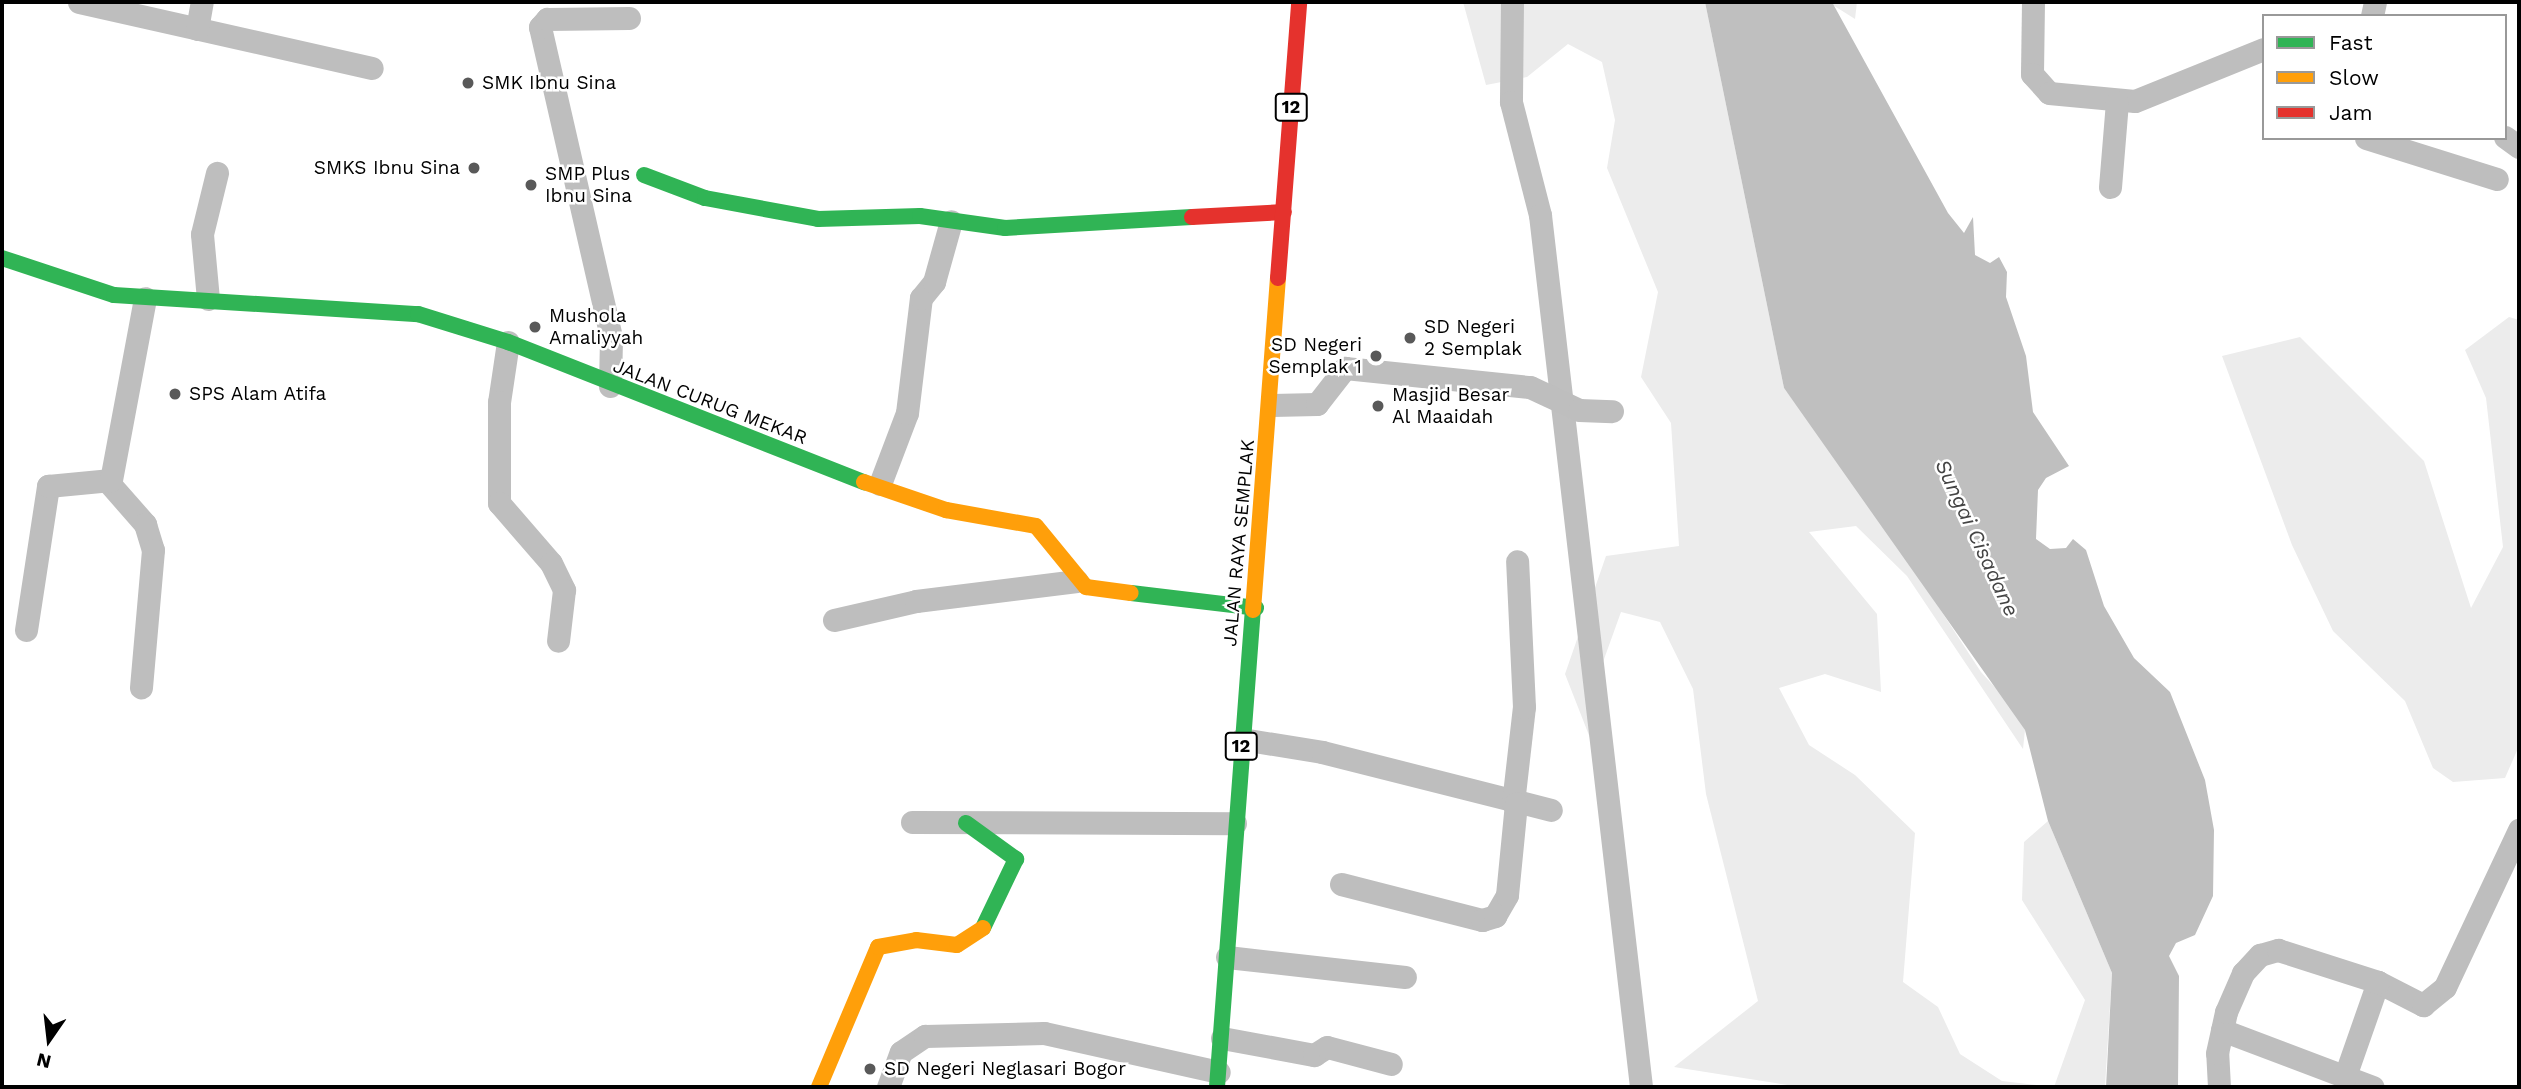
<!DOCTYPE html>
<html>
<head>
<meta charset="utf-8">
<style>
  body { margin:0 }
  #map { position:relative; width:2521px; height:1089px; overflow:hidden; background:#fff; font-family:"Work Sans",sans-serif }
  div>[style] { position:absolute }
  .green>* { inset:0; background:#ececec }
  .water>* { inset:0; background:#bfbfbf }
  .canal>* { height:23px; margin:-11.5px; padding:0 11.5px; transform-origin:11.5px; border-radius:11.5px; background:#bfbfbf }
  .street>* { height:23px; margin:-11.5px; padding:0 11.5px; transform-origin:11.5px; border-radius:11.5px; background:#bebebe }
  .fast>* { height:16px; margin:-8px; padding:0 8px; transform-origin:8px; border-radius:8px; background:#30b455 }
  .slow>* { height:16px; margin:-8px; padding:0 8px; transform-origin:8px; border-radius:8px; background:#ff9f0a }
  .jam>* { height:16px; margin:-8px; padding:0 8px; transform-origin:8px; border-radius:8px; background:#e5322d }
  .dots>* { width:19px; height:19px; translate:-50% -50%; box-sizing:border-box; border:4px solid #fff; border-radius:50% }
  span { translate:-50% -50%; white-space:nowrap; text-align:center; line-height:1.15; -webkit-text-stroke:5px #fff; paint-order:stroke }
  .shield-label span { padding:2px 5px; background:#fff; border:2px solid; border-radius:5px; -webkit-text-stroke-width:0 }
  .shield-label { font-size:18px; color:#000; font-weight:700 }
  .poi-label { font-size:19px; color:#000 }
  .left { translate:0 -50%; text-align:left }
  .right { translate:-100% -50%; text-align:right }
  .street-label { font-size:19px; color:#000 }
  .water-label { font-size:21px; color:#444; font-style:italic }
  .frame { position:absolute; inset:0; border:4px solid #000; pointer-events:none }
  .legend { position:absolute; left:2262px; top:14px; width:245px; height:126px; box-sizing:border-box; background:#fff; border:2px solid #999; margin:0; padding:9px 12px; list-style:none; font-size:21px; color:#000 }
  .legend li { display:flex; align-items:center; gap:14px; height:35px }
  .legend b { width:35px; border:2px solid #999 }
  .north { position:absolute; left:14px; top:1005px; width:70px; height:70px; -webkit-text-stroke:5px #fff; paint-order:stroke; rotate:194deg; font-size:19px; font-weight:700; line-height:28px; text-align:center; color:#000 }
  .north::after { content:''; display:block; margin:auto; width:24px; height:32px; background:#000; clip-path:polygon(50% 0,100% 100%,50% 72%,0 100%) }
</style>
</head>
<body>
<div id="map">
  <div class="green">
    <i style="clip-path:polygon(1463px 2px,1705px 2px,1784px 388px,1885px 525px,1981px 672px,2011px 705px,2025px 730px,2023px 749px,1907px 576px,1856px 526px,1809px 532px,1877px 614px,1881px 692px,1825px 674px,1779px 688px,1809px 745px,1855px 775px,1915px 833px,1903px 982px,1938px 1007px,1960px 1054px,2002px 1081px,2054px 1087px,2085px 1000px,2022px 900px,2024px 842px,2048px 821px,2112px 973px,2105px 1087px,1800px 1087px,1674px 1067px,1758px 1001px,1706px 794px,1693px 689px,1660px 622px,1621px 612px,1603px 662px,1603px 771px,1565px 674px,1606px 556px,1679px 546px,1671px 423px,1641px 377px,1658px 292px,1607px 168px,1615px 120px,1602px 62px,1568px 44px,1527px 77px,1486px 85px)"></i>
    <i style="clip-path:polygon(1828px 2px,1857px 2px,1855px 19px)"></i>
    <i style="clip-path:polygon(2509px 317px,2519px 320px,2519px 746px,2505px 778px,2453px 782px,2433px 768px,2405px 701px,2333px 631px,2292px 545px,2222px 356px,2300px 337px,2424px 461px,2471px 608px,2503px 547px,2486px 398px,2465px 350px)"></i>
  </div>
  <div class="water">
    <i style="clip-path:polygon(1705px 2px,1832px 2px,1948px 213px,1964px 233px,1973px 217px,1975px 255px,1990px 263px,1999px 257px,2007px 272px,2006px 297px,2026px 356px,2033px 412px,2069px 466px,2046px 478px,2038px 490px,2036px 539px,2050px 549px,2066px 548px,2073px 539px,2086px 550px,2104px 606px,2134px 658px,2170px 692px,2205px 780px,2214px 830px,2213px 896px,2195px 935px,2176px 943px,2169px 956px,2179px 976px,2178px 1087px,2106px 1087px,2112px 973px,2048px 821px,2025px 730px,1784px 388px)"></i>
  </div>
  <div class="canal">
    <i style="left:1512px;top:2px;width:100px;rotate:90.6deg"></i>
    <i style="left:1511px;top:102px;width:117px;rotate:75.6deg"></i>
    <i style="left:1540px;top:215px;width:878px;rotate:83.39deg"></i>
  </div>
  <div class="street">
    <i style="left:79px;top:2px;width:300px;rotate:12.7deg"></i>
    <i style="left:2033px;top:2px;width:72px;rotate:90.8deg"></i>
    <i style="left:2032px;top:74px;width:25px;rotate:48deg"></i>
    <i style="left:2049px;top:93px;width:86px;rotate:5.3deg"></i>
    <i style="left:2135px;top:101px;width:139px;rotate:-22deg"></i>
    <i style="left:2372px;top:16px;width:14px;rotate:-78deg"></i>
    <i style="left:197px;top:29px;width:27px;rotate:-80deg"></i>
    <i style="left:2505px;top:137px;width:17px;rotate:36deg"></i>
    <i style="left:2366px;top:138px;width:137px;rotate:17.4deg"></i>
    <i style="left:2110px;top:187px;width:85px;rotate:-85.3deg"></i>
    <i style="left:208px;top:299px;width:65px;rotate:-95.3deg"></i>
    <i style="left:202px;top:234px;width:63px;rotate:-76.2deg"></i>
    <i style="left:508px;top:342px;width:61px;rotate:98.5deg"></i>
    <i style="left:499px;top:402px;width:101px;rotate:90deg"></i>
    <i style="left:499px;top:503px;width:79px;rotate:49.1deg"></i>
    <i style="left:551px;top:563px;width:30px;rotate:64deg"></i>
    <i style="left:564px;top:590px;width:51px;rotate:96.7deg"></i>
    <i style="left:610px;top:386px;width:49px;rotate:-88.8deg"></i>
    <i style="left:611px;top:337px;width:318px;rotate:-102.9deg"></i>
    <i style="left:540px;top:27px;width:11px;rotate:-49deg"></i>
    <i style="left:547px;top:19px;width:82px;rotate:-0.7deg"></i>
    <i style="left:1272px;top:405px;width:45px;rotate:-1.3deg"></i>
    <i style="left:1317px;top:404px;width:46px;rotate:-52.1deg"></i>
    <i style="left:1345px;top:368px;width:186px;rotate:5.9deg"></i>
    <i style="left:1530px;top:387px;width:54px;rotate:25.1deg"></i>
    <i style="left:1579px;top:410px;width:33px;rotate:2deg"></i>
    <i style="left:109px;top:483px;width:55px;rotate:48.7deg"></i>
    <i style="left:145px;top:524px;width:27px;rotate:73deg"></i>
    <i style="left:153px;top:550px;width:138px;rotate:95deg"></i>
    <i style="left:880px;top:484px;width:76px;rotate:-69.2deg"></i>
    <i style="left:907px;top:413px;width:116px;rotate:-83.1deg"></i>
    <i style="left:921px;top:298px;width:21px;rotate:-51deg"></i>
    <i style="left:934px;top:282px;width:63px;rotate:-74.4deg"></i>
    <i style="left:834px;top:620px;width:84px;rotate:-13deg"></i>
    <i style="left:916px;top:601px;width:162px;rotate:-7.1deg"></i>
    <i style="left:26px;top:630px;width:146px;rotate:-81.3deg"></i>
    <i style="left:48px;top:486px;width:63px;rotate:-5.4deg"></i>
    <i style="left:111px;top:480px;width:185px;rotate:-79.4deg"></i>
    <i style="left:1242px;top:739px;width:81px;rotate:9.2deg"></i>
    <i style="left:1322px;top:752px;width:236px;rotate:14.2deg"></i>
    <i style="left:1513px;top:803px;width:97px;rotate:-83.5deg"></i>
    <i style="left:1524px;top:707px;width:146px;rotate:-92.7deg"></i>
    <i style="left:912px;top:822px;width:323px;rotate:0.2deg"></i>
    <i style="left:1341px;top:884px;width:146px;rotate:14.3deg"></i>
    <i style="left:1482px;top:920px;width:14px;rotate:-17deg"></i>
    <i style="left:1495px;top:916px;width:24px;rotate:-60deg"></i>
    <i style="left:1507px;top:895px;width:92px;rotate:-84.4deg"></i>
    <i style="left:1227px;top:957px;width:179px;rotate:6.4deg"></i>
    <i style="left:2222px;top:1030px;width:161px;rotate:20.7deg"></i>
    <i style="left:1222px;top:1038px;width:94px;rotate:10.5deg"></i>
    <i style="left:1314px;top:1055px;width:15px;rotate:-32deg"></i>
    <i style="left:1327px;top:1047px;width:66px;rotate:14.9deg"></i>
    <i style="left:2344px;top:1079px;width:103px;rotate:-70.7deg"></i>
    <i style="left:2378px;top:982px;width:51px;rotate:27.1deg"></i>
    <i style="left:2423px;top:1005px;width:28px;rotate:-39deg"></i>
    <i style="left:2445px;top:987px;width:174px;rotate:-64.8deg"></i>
    <i style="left:888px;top:1087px;width:37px;rotate:-70deg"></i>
    <i style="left:901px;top:1052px;width:29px;rotate:-34deg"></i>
    <i style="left:925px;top:1036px;width:119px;rotate:-1.4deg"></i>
    <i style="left:1044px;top:1033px;width:179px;rotate:12.6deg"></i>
    <i style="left:2219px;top:1087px;width:34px;rotate:-93deg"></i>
    <i style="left:2217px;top:1053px;width:42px;rotate:-77.6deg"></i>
    <i style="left:2226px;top:1012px;width:43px;rotate:-66.4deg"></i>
    <i style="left:2243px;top:973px;width:25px;rotate:-47deg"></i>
    <i style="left:2260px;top:955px;width:19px;rotate:-16deg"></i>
    <i style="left:2278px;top:950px;width:105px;rotate:17.7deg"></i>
  </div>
  <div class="fast">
    <i style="left:644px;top:175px;width:65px;rotate:20.7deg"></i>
    <i style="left:705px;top:198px;width:115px;rotate:10.5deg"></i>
    <i style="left:818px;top:219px;width:102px;rotate:-1.7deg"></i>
    <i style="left:920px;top:216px;width:86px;rotate:8deg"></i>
    <i style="left:1005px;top:228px;width:187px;rotate:-3.4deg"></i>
    <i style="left:2px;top:258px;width:118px;rotate:18.3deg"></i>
    <i style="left:114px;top:295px;width:305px;rotate:3.6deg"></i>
    <i style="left:418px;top:314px;width:94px;rotate:17.3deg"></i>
    <i style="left:508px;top:342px;width:383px;rotate:21.5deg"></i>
    <i style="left:1131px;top:593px;width:126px;rotate:6.8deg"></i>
    <i style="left:966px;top:823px;width:62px;rotate:35.8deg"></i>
    <i style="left:1016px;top:859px;width:76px;rotate:115.6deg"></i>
    <i style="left:1217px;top:1087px;width:478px;rotate:-85.7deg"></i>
  </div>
  <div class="slow">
    <i style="left:864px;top:482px;width:87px;rotate:18.9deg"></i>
    <i style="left:946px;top:510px;width:91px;rotate:10.1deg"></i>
    <i style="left:1036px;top:526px;width:79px;rotate:50.7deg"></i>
    <i style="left:1086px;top:587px;width:45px;rotate:7.6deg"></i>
    <i style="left:1253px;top:610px;width:333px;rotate:-85.7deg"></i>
    <i style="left:819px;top:1087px;width:152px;rotate:-67.1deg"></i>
    <i style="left:878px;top:947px;width:39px;rotate:-10deg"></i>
    <i style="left:916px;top:940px;width:41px;rotate:7deg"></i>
    <i style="left:957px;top:945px;width:31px;rotate:-33deg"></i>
  </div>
  <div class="jam">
    <i style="left:1192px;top:217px;width:92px;rotate:-3.1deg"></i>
    <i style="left:1278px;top:278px;width:277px;rotate:-85.6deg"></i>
  </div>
  <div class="dots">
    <i style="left:468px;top:83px;background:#595959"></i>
    <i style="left:474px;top:168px;background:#595959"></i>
    <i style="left:531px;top:185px;background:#595959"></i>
    <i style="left:535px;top:327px;background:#595959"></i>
    <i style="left:1410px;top:338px;background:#595959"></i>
    <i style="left:1376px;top:356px;background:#595959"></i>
    <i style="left:175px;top:394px;background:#595959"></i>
    <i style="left:1378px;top:406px;background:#595959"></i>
    <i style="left:870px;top:1069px;background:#595959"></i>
  </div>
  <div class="shield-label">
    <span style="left:1291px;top:107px">12</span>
    <span style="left:1241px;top:746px">12</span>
  </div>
  <div class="poi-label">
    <span class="left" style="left:482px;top:83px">SMK Ibnu Sina</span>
    <span class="right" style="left:460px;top:168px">SMKS Ibnu Sina</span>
    <span class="left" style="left:545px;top:185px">SMP Plus<br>Ibnu Sina</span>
    <span class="left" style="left:549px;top:327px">Mushola<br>Amaliyyah</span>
    <span class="left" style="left:1424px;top:338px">SD Negeri<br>2 Semplak</span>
    <span class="right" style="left:1362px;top:356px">SD Negeri<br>Semplak 1</span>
    <span class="left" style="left:189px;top:394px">SPS Alam Atifa</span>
    <span class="left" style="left:1392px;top:406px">Masjid Besar<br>Al Maaidah</span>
    <span class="left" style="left:884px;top:1069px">SD Negeri Neglasari Bogor</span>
  </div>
  <div class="street-label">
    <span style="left:710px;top:402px;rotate:21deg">JALAN CURUG MEKAR</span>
    <span style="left:1239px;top:543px;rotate:-85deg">JALAN RAYA SEMPLAK</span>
  </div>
  <div class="water-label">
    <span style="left:1977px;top:538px;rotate:65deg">Sungai Cisadane</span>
  </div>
  <div class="frame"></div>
  <ul class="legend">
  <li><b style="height:9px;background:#30b455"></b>Fast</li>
  <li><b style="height:9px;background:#ff9f0a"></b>Slow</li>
  <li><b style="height:9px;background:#e5322d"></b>Jam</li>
  </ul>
  <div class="north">N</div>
</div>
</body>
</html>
